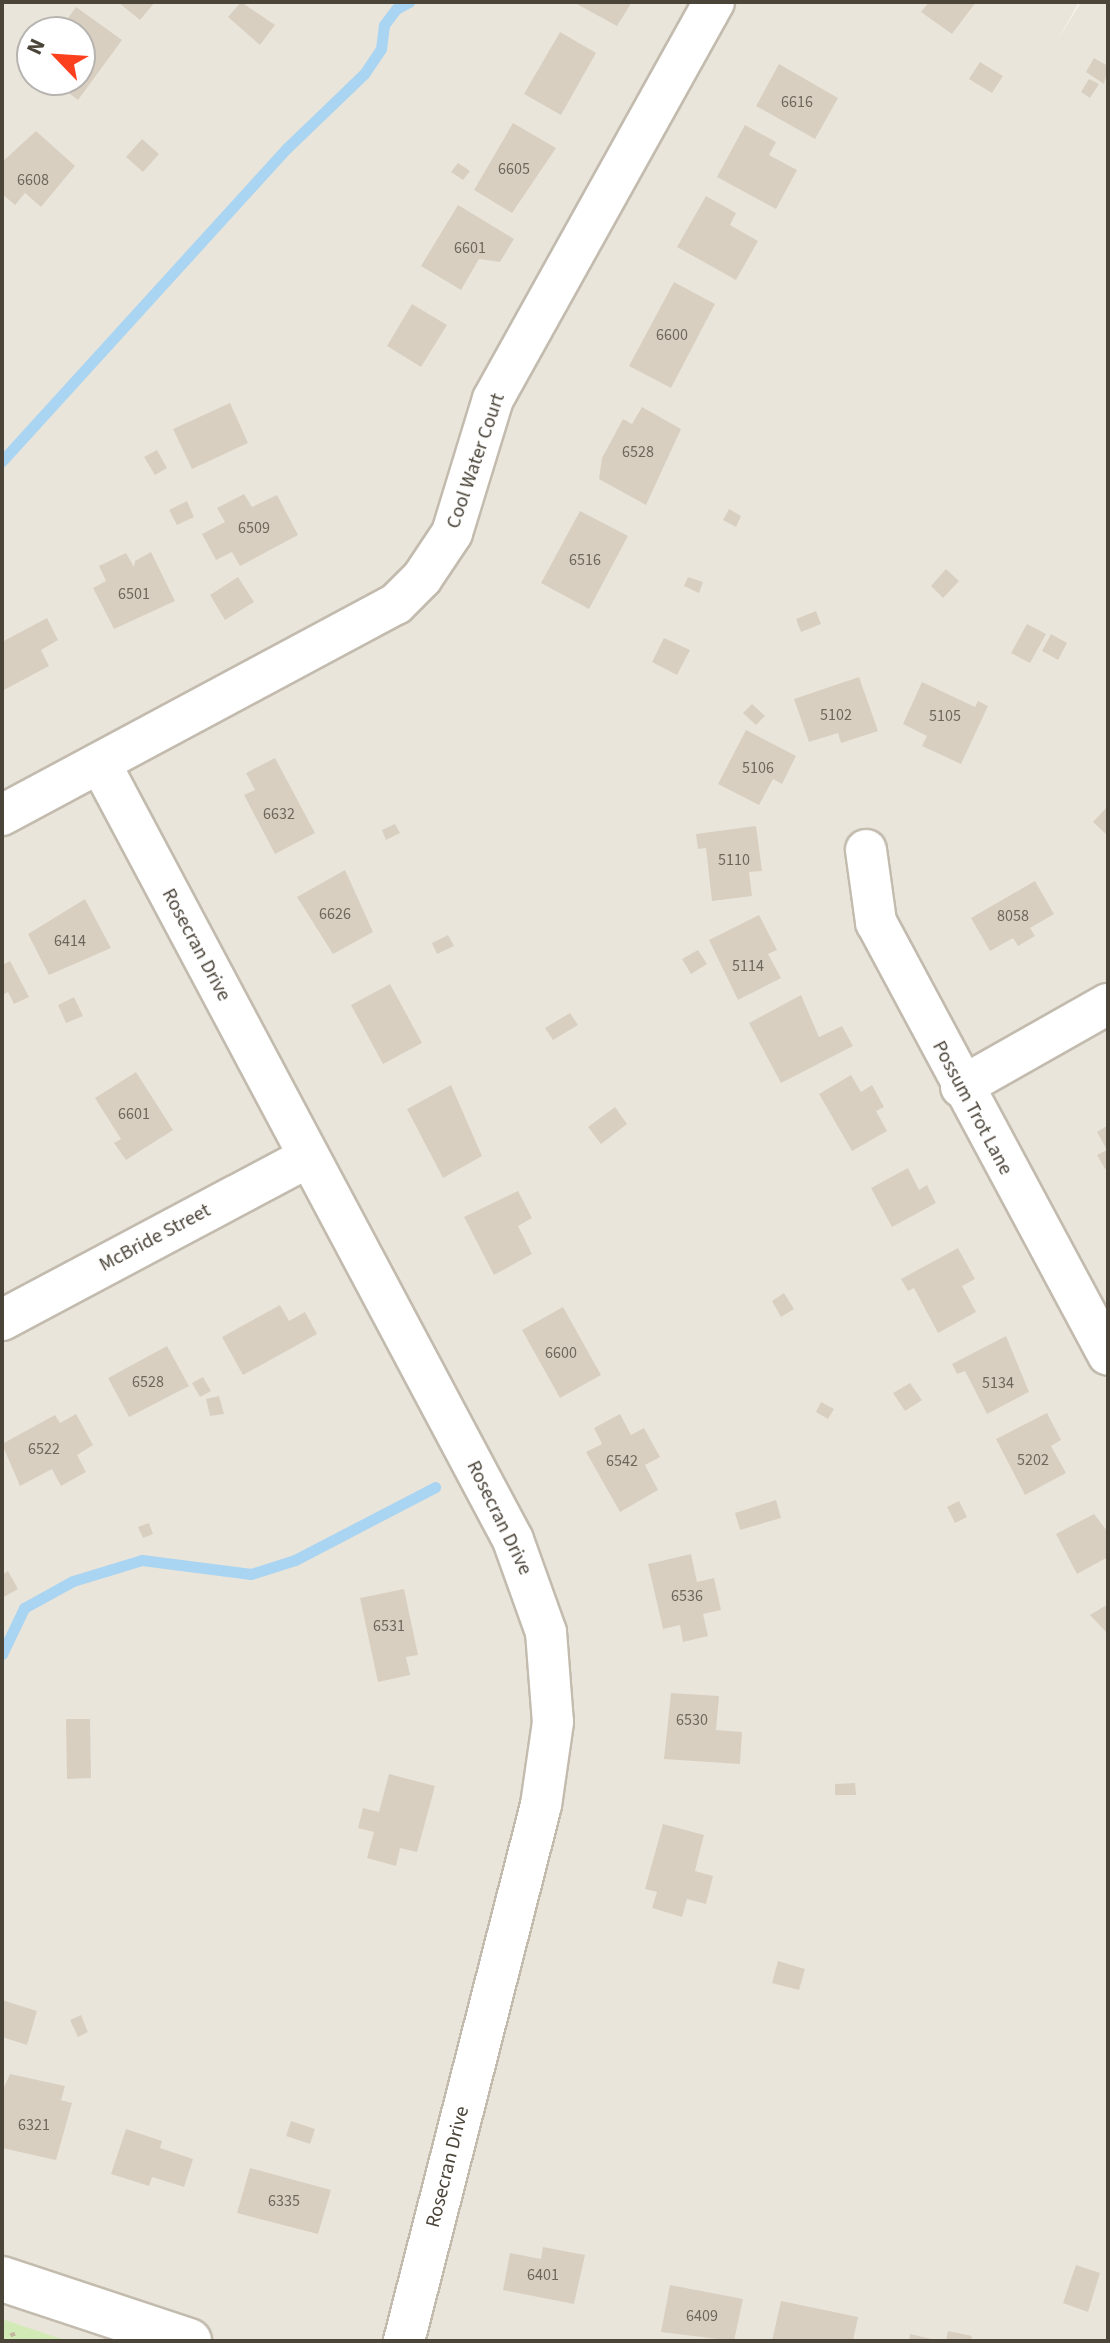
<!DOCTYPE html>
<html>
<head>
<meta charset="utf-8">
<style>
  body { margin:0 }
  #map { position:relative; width:1110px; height:2343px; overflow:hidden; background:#f6f3ec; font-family:"Source Sans 3",sans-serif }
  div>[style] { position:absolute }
  .residential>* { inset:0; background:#eae5da }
  .green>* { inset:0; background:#d2eab5 }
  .stream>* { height:11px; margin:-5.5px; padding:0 5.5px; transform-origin:5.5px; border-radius:5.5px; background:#a9d4f2 }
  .building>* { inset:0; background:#d8cfc1 }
  .path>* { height:5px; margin-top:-2.5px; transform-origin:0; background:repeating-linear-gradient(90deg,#c4b79f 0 4px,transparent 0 8px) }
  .roads { filter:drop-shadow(2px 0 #c2bbae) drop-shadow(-2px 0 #c2bbae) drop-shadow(0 2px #c2bbae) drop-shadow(0 -2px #c2bbae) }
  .minor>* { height:40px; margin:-20px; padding:0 20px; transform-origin:20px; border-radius:20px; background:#fff }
  .tertiary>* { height:44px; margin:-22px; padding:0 22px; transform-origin:22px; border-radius:22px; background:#fff }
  span { translate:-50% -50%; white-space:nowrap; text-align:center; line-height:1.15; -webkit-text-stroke:6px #fff; paint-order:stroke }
  .number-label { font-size:16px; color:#6e675b }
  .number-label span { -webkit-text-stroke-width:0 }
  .street-label { font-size:20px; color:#4b4439 }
  .frame { position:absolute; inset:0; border:4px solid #4b4439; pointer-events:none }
  .north { position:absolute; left:16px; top:16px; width:80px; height:80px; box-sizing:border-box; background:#fff; border:2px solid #b7b4b0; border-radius:50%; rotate:295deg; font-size:22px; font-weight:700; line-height:32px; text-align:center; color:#4b4439 }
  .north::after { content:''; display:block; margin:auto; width:28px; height:36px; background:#fc3f1d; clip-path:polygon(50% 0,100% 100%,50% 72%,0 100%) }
</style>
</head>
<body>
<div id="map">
  <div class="residential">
    <i style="clip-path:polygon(evenodd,2px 2px,1079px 2px,1057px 41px,1081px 2px,1108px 2px,1108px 2341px,2px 2341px,2px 2px,32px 32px,80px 32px,80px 80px,32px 80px,32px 32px)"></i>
  </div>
  <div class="green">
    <i style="clip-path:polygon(2px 2319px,68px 2341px,2px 2341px)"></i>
  </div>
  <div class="stream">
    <i style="left:2px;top:461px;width:423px;rotate:-47.7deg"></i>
    <i style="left:287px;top:148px;width:107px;rotate:-43.9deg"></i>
    <i style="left:364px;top:74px;width:30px;rotate:-56deg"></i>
    <i style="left:381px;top:49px;width:24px;rotate:-83deg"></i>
    <i style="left:384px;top:25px;width:20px;rotate:-53deg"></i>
    <i style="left:396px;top:9px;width:15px;rotate:-28deg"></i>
    <i style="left:2px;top:1654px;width:51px;rotate:-64.4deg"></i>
    <i style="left:24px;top:1608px;width:56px;rotate:-28.9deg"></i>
    <i style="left:73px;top:1581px;width:72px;rotate:-16.9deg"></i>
    <i style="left:142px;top:1560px;width:110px;rotate:7.3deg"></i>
    <i style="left:251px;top:1574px;width:46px;rotate:-17.7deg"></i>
    <i style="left:295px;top:1560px;width:158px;rotate:-27.5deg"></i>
  </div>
  <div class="building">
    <i style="clip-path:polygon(118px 2px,155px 2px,140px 20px)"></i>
    <i style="clip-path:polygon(241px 2px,275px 25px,260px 45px,228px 17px)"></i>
    <i style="clip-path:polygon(573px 2px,632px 2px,617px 26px)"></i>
    <i style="clip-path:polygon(929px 2px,976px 2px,952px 34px,921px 12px)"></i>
    <i style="clip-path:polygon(76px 7px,122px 40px,78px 100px,52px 80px,80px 80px,80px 32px,58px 32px)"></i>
    <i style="clip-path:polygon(560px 32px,596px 53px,561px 115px,524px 94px)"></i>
    <i style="clip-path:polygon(1094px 58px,1108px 66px,1104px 84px,1086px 72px)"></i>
    <i style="clip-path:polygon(980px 62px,1003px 76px,992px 93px,969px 79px)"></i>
    <i style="clip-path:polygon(779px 64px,838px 98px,815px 139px,756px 106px)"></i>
    <i style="clip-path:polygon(1089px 79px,1099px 84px,1090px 98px,1081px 92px)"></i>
    <i style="clip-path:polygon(513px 123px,556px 148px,512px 213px,474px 190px)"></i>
    <i style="clip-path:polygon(745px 125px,776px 142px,769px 155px,797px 170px,776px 209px,717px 177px)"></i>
    <i style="clip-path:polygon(36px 131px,75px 166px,41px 207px,25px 193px,15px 205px,2px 194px,2px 162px)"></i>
    <i style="clip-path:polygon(142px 139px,159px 154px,143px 172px,126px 157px)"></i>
    <i style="clip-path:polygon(458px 163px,470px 171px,463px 180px,451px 172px)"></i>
    <i style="clip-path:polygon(706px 196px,736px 213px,730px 225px,758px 241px,736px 280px,677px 247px)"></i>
    <i style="clip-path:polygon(458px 205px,514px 239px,500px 262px,479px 259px,461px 290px,421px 266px)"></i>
    <i style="clip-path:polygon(674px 282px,715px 304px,671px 388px,629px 366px)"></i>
    <i style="clip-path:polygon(412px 304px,447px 325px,421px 367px,387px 346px)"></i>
    <i style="clip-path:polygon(230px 403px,248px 443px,192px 469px,173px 429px)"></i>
    <i style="clip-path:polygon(642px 407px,681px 429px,646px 505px,599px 479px,602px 458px,623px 419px,632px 424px)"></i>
    <i style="clip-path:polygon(157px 450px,167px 468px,155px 475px,144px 457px)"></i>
    <i style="clip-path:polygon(244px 494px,252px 507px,277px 495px,298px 535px,240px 566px,232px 552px,216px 560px,202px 534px,225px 522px,217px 508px)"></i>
    <i style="clip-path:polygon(187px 501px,194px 517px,177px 525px,169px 510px)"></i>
    <i style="clip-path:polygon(729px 509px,741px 516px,736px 527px,723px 520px)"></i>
    <i style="clip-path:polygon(580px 511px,628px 536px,589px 609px,541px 583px)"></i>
    <i style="clip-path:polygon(151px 552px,175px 601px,114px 629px,93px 588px,106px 581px,99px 566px,126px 553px,134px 567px,135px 561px)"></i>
    <i style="clip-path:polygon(946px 569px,959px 581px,943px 598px,931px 586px)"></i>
    <i style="clip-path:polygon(238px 577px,254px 602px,225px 620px,210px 595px)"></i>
    <i style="clip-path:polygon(688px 577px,703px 582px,699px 593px,684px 586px)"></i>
    <i style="clip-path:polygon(816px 611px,821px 624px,801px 632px,796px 619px)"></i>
    <i style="clip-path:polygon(47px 618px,58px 640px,41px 650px,49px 666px,2px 691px,2px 642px)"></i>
    <i style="clip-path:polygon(1027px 624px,1046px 634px,1030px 663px,1011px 653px)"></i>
    <i style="clip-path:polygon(1051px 634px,1067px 643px,1058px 660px,1042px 651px)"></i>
    <i style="clip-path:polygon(664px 638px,690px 650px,677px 675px,652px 662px)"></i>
    <i style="clip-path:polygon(859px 677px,878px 731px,841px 743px,838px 733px,809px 742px,794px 699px)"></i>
    <i style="clip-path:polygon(922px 682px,975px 707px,978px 701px,988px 706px,961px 764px,922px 746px,927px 736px,903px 724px)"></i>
    <i style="clip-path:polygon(752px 704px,765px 716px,756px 725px,743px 713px)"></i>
    <i style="clip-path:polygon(746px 730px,796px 756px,782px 784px,773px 779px,759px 805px,718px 784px)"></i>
    <i style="clip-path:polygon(275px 758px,315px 833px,275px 854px,244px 795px,255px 790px,246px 773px)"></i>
    <i style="clip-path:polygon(1108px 806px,1108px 836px,1093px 822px)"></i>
    <i style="clip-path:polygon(395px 824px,400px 833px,386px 840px,382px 830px)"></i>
    <i style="clip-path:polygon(756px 826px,762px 871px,749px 872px,752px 896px,712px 901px,706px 848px,698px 849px,696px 834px)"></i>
    <i style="clip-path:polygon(345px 870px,373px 932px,333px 954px,297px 897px)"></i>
    <i style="clip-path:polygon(1035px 881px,1054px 914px,1030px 928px,1035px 936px,1018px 946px,1013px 938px,990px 951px,971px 918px)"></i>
    <i style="clip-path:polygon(85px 899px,111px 948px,49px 975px,28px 934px)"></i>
    <i style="clip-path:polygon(759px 915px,777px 950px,768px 954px,781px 978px,738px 1000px,709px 940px)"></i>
    <i style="clip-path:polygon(448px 935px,454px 946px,437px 954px,432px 943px)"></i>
    <i style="clip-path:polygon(698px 950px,707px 964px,691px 974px,682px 959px)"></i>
    <i style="clip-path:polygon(10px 961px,29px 997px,14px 1004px,8px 992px,2px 995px,2px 965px)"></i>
    <i style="clip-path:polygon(390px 984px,422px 1043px,383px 1064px,351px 1005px)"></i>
    <i style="clip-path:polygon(801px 995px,819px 1037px,842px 1026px,853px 1046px,781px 1083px,749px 1023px)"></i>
    <i style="clip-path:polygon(74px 997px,83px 1016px,66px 1023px,58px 1005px)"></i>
    <i style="clip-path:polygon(570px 1013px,578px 1025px,553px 1040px,545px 1028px)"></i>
    <i style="clip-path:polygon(136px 1072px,173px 1130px,126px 1160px,114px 1143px,121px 1139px,95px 1098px)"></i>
    <i style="clip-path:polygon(851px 1075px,861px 1092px,872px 1085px,884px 1107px,876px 1111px,887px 1131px,852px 1151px,819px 1094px)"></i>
    <i style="clip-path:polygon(451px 1085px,482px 1156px,443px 1178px,407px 1109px)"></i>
    <i style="clip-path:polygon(615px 1107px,627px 1124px,601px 1144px,588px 1127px)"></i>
    <i style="clip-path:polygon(1108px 1125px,1108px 1167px,1105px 1169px,1097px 1155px,1107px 1150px,1097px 1132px)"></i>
    <i style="clip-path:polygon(908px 1168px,919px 1190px,927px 1185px,936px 1203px,892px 1227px,871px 1188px)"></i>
    <i style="clip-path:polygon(518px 1191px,532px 1218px,518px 1226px,532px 1254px,494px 1275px,464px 1217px)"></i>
    <i style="clip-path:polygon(958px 1248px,975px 1279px,962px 1286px,976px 1312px,938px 1333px,914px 1288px,908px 1291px,901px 1279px)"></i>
    <i style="clip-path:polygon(784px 1293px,794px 1309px,781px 1317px,772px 1301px)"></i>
    <i style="clip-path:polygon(280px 1305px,289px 1321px,305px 1312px,317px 1334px,243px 1375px,222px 1337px)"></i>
    <i style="clip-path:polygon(563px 1307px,601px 1375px,560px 1398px,522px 1330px)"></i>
    <i style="clip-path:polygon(1006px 1336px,1029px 1392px,987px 1414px,965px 1371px,957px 1374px,952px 1364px)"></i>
    <i style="clip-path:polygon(167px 1346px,189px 1386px,129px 1417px,108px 1378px)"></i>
    <i style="clip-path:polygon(203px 1377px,211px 1391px,200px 1397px,192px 1383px)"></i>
    <i style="clip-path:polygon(910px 1383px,922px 1400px,905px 1411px,893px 1393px)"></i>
    <i style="clip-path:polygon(219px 1396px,224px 1414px,210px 1416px,206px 1399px)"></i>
    <i style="clip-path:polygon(821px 1402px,834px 1409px,828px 1419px,816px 1412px)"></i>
    <i style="clip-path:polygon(1047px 1413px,1061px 1440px,1051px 1446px,1066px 1473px,1025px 1495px,996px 1439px)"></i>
    <i style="clip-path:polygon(76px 1414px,93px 1445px,77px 1455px,86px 1472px,61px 1486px,52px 1469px,20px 1486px,2px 1444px,55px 1415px,60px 1423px)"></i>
    <i style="clip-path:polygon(620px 1414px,631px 1435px,644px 1428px,660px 1457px,645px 1465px,658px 1490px,620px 1512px,586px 1452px,602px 1444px,594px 1428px)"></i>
    <i style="clip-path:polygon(776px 1500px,781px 1518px,740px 1530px,735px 1513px)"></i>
    <i style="clip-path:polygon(959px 1501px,967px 1517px,955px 1523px,947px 1507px)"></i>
    <i style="clip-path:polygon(1094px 1514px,1108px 1532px,1108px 1557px,1077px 1574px,1056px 1534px)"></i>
    <i style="clip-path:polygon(149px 1523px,153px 1534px,143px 1538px,138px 1527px)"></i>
    <i style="clip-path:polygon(691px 1554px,697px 1582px,714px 1578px,721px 1610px,703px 1614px,708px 1636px,683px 1642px,680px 1625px,663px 1629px,648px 1564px)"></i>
    <i style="clip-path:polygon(8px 1571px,18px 1589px,2px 1598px,2px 1575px)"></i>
    <i style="clip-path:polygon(404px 1589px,418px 1655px,406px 1657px,410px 1675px,378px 1682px,360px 1598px)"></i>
    <i style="clip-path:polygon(1108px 1604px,1108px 1634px,1090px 1615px)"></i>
    <i style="clip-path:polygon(671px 1693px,719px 1696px,716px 1730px,742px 1732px,740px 1764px,664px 1759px)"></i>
    <i style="clip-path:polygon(66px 1719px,90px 1719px,91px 1778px,67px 1779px)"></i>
    <i style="clip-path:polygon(389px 1774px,435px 1786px,417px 1852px,400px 1848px,396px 1866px,367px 1858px,374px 1832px,358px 1828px,363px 1808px,379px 1812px)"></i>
    <i style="clip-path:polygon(855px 1783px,856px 1795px,835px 1795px,835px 1784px)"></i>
    <i style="clip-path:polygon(663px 1824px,704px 1835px,695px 1871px,713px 1876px,706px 1904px,687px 1899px,682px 1917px,652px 1908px,657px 1892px,645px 1889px)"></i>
    <i style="clip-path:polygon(778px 1961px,805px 1969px,799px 1990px,772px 1983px)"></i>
    <i style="clip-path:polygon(2px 2000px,37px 2011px,27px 2045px,2px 2037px)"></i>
    <i style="clip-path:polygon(81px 2015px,88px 2032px,78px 2037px,70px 2020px)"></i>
    <i style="clip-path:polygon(10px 2074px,65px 2086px,61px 2100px,72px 2103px,56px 2160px,2px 2148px,2px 2092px)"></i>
    <i style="clip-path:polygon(291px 2121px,315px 2129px,310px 2144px,286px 2136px)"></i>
    <i style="clip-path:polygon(126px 2129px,162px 2141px,160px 2148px,193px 2159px,184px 2187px,152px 2177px,149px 2186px,111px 2174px)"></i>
    <i style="clip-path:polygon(250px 2168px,331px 2190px,318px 2234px,237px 2213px)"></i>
    <i style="clip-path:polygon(543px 2247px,585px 2255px,574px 2304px,503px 2290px,510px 2253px,541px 2259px)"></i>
    <i style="clip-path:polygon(1076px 2265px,1100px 2273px,1088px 2312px,1063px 2303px)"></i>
    <i style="clip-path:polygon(670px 2285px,743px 2299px,734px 2341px,661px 2332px)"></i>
    <i style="clip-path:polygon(781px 2301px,858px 2317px,853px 2341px,772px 2341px)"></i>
    <i style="clip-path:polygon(948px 2331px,972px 2336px,971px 2341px,946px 2341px)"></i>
    <i style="clip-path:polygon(910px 2334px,936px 2340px,936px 2341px,909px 2341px)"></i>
  </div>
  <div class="path">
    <i style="left:12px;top:2332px;width:9px;rotate:72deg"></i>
  </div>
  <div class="roads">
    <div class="minor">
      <i style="left:101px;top:765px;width:878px;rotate:62deg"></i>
      <i style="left:513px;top:1540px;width:98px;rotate:70.3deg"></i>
      <i style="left:546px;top:1632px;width:90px;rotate:85.6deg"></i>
      <i style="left:553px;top:1722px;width:84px;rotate:98.2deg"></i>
      <i style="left:541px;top:1805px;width:553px;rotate:104.34deg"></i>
      <i style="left:2px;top:815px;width:447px;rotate:-28.2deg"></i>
      <i style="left:396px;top:604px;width:37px;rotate:-45deg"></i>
      <i style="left:422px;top:578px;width:54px;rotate:-56.3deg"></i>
      <i style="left:452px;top:533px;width:140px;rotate:-73deg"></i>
      <i style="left:493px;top:399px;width:454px;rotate:-60.9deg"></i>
      <i style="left:866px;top:850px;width:73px;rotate:82.1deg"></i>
      <i style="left:876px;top:922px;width:491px;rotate:61.8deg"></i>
      <i style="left:961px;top:1087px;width:169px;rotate:-29.5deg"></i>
      <i style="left:2px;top:1320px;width:347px;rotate:-28deg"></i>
    </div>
    <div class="tertiary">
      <i style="left:2px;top:2279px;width:197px;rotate:18.3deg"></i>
    </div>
  </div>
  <div class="number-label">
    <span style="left:797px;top:102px">6616</span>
    <span style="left:514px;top:169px">6605</span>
    <span style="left:33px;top:180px">6608</span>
    <span style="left:470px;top:248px">6601</span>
    <span style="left:672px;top:335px">6600</span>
    <span style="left:638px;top:452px">6528</span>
    <span style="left:254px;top:528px">6509</span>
    <span style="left:585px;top:560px">6516</span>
    <span style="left:134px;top:594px">6501</span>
    <span style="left:836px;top:715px">5102</span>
    <span style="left:945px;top:716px">5105</span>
    <span style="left:758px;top:768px">5106</span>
    <span style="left:279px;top:814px">6632</span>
    <span style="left:734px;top:860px">5110</span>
    <span style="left:335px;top:914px">6626</span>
    <span style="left:1013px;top:916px">8058</span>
    <span style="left:70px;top:941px">6414</span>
    <span style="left:748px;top:966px">5114</span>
    <span style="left:134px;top:1114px">6601</span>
    <span style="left:561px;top:1353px">6600</span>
    <span style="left:148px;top:1382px">6528</span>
    <span style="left:998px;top:1383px">5134</span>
    <span style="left:44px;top:1449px">6522</span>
    <span style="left:1033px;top:1460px">5202</span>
    <span style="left:622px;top:1461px">6542</span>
    <span style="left:687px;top:1596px">6536</span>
    <span style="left:389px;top:1626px">6531</span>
    <span style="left:692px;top:1720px">6530</span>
    <span style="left:34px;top:2125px">6321</span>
    <span style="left:284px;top:2201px">6335</span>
    <span style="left:543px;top:2275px">6401</span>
    <span style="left:702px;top:2316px">6409</span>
  </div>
  <div class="street-label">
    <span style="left:476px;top:461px;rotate:-71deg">Cool Water Court</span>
    <span style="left:196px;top:945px;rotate:62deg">Rosecran Drive</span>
    <span style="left:972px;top:1108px;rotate:62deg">Possum Trot Lane</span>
    <span style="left:155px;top:1238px;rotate:-28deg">McBride Street</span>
    <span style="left:499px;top:1518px;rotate:64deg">Rosecran Drive</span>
    <span style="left:448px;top:2167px;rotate:-76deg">Rosecran Drive</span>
  </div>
  <div class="frame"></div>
  <div class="north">N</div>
</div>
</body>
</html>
